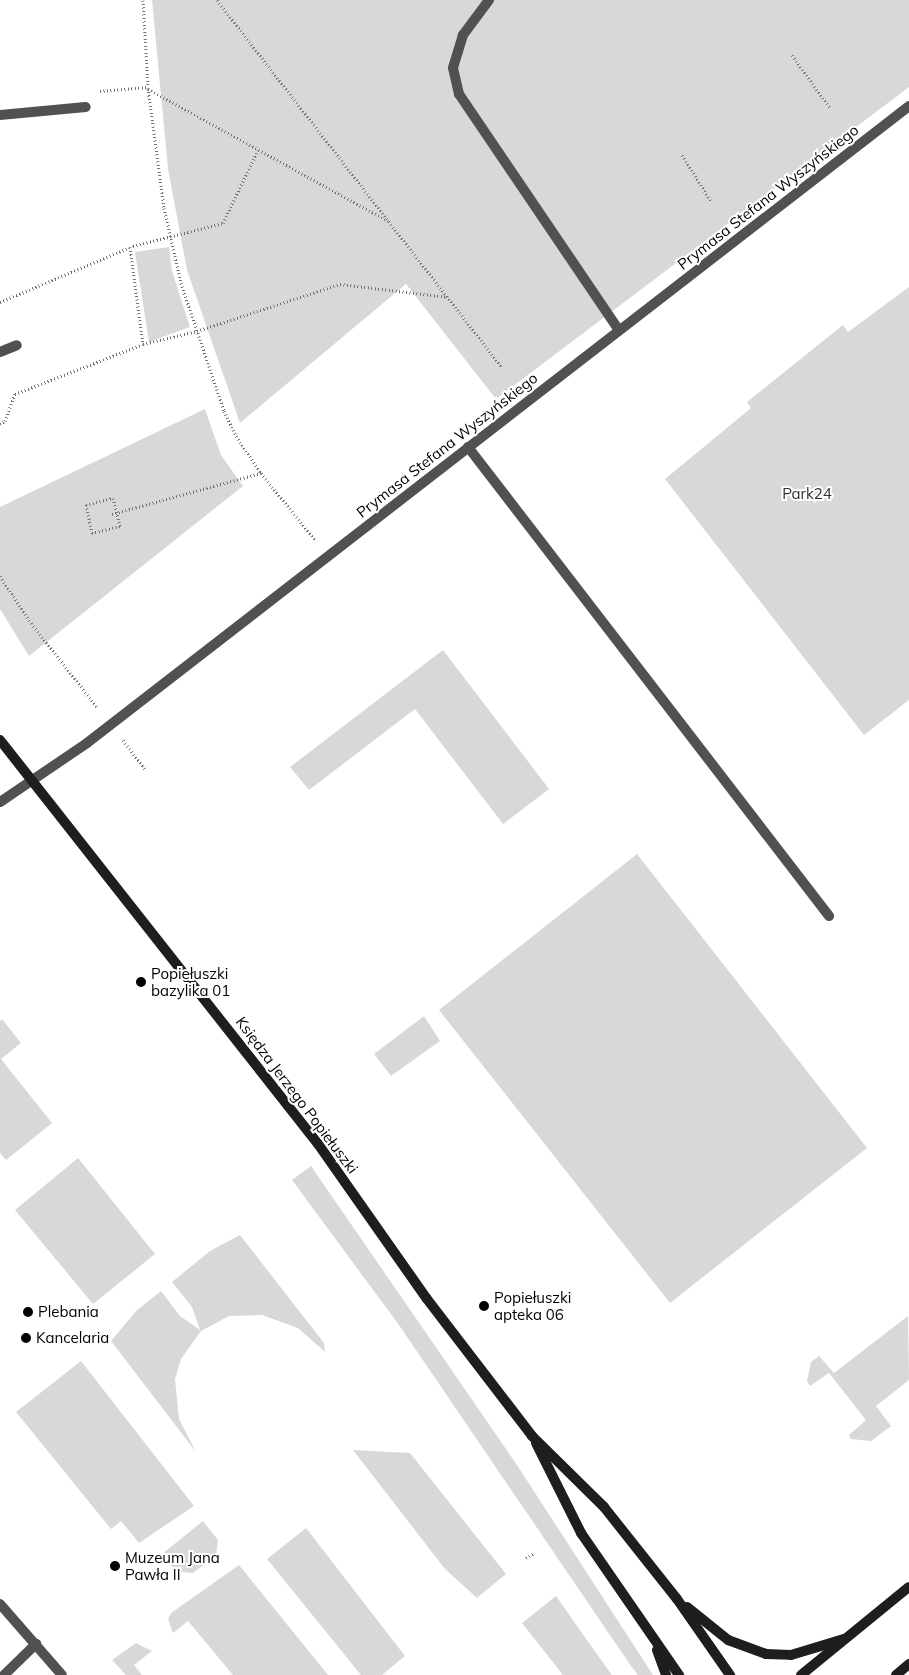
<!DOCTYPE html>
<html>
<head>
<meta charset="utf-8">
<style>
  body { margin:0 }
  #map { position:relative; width:909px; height:1675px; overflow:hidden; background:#fff; font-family:Mulish,sans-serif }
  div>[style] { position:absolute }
  .green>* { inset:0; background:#d8d8d8 }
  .path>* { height:3px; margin-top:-1.5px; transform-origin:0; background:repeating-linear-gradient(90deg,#737373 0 1px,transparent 0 3.5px) }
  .lane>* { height:10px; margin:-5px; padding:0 5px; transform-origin:5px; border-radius:5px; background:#515151 }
  .street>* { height:10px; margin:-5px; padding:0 5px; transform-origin:5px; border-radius:5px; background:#515151 }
  .secondary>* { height:10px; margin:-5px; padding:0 5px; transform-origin:5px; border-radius:5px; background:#1e1e1e }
  .dots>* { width:14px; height:14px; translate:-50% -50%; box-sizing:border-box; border:2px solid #fff; border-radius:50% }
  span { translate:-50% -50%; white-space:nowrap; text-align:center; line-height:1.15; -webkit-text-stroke:4px #fff; paint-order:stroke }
  .street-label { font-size:15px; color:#000 }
  .park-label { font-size:15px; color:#2f2f2f }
  .poi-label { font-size:15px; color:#000 }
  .left { translate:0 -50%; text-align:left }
</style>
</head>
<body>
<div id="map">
  <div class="green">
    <i style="clip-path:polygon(152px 0,909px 0,909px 87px,496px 399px,406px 284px,240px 423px,187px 270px,168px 169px)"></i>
    <i style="clip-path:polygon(169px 247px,172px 271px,190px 327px,149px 342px,135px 252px)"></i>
    <i style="clip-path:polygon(909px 287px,909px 700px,864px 735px,665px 479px,751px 408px,747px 402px,843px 325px,848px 332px)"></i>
    <i style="clip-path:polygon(205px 409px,221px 455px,243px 486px,29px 656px,0 609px,0 507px)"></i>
    <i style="clip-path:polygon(443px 650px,549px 789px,503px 824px,415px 709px,309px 790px,290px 767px)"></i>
    <i style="clip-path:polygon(637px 854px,867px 1148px,670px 1303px,439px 1010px)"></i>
    <i style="clip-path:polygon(424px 1016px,440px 1041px,391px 1076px,374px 1054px)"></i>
    <i style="clip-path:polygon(2px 1019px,21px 1043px,1px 1059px,52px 1123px,6px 1160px,0 1153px,0 1021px)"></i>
    <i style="clip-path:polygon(78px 1158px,155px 1254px,93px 1304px,15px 1210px)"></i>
    <i style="clip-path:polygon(311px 1166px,517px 1465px,653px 1675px,638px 1675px,631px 1666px,399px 1325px,292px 1180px)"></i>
    <i style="clip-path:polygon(240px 1235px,324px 1343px,325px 1352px,298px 1328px,262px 1315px,229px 1316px,201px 1331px,181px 1359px,175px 1379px,179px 1419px,196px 1452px,111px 1341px,136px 1311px,161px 1291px,180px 1316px,200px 1330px,192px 1307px,172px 1282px,210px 1251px)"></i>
    <i style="clip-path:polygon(908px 1316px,909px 1380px,876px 1406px,891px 1426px,871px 1441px,851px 1439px,849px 1435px,866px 1420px,829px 1373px,810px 1386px,807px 1381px,811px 1362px,819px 1356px,834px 1373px)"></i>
    <i style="clip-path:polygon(81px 1361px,194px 1506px,139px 1543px,121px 1521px,111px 1529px,16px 1412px)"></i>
    <i style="clip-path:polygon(353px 1450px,410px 1453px,506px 1574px,477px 1598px,445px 1569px)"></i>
    <i style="clip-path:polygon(203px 1521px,218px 1540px,216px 1556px,193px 1573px,175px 1571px,162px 1554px)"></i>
    <i style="clip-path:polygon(306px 1528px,405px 1656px,382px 1675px,361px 1675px,267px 1559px)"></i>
    <i style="clip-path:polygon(239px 1565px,328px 1675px,233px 1675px,188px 1621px,173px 1633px,168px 1619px,171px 1613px)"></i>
    <i style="clip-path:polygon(556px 1596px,594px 1650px,612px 1675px,563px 1675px,522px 1623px)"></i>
    <i style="clip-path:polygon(136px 1643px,152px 1651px,134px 1665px,142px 1675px,126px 1675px,112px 1660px)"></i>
  </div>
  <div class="path">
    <i style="left:143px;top:0;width:88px;rotate:86.7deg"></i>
    <i style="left:148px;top:88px;width:121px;rotate:82.4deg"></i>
    <i style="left:164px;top:208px;width:77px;rotate:77.2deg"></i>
    <i style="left:181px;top:283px;width:135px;rotate:71.4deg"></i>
    <i style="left:224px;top:411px;width:28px;rotate:64deg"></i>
    <i style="left:236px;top:436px;width:45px;rotate:56deg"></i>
    <i style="left:261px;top:473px;width:86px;rotate:51.1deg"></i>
    <i style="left:217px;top:0;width:465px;rotate:52.2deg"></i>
    <i style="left:792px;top:55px;width:65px;rotate:54.4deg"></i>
    <i style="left:148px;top:89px;width:274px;rotate:28.8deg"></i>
    <i style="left:100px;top:91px;width:48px;rotate:-4.8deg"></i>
    <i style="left:682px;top:155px;width:54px;rotate:57.8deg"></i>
    <i style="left:130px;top:247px;width:98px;rotate:82.4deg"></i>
    <i style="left:0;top:302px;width:144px;rotate:-22.8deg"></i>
    <i style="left:133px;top:246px;width:93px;rotate:-14.3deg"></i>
    <i style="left:223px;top:223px;width:81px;rotate:-64.4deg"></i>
    <i style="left:0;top:424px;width:6px;rotate:-31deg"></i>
    <i style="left:5px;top:421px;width:29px;rotate:-70deg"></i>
    <i style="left:15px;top:394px;width:137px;rotate:-21.3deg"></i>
    <i style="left:143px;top:344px;width:56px;rotate:-13.5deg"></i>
    <i style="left:197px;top:331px;width:151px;rotate:-18.2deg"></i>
    <i style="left:340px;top:284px;width:109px;rotate:6.9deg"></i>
    <i style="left:113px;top:498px;width:29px;rotate:76deg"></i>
    <i style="left:120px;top:526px;width:29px;rotate:166deg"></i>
    <i style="left:92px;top:533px;width:29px;rotate:-102deg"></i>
    <i style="left:86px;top:505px;width:28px;rotate:-15deg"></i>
    <i style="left:112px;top:514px;width:155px;rotate:-15.4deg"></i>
    <i style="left:0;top:576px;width:56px;rotate:56.6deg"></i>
    <i style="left:31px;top:623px;width:108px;rotate:51.8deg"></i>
    <i style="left:123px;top:740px;width:36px;rotate:53deg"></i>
    <i style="left:526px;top:1558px;width:9px;rotate:-32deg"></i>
  </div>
  <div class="lane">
    <i style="left:489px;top:0;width:44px;rotate:126.6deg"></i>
    <i style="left:463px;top:35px;width:34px;rotate:107deg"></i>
    <i style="left:453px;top:68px;width:27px;rotate:77deg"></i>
    <i style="left:459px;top:94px;width:285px;rotate:55.9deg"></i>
    <i style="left:0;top:115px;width:86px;rotate:-5.3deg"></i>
    <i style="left:0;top:352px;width:18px;rotate:-22deg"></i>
    <i style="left:468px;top:447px;width:592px;rotate:52.41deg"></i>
  </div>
  <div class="street">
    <i style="left:0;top:802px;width:105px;rotate:-34.1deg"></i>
    <i style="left:87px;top:743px;width:1040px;rotate:-37.77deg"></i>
    <i style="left:0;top:1604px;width:94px;rotate:48.9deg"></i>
    <i style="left:4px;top:1675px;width:45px;rotate:-44.1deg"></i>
  </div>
  <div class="secondary">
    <i style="left:0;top:740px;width:514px;rotate:51.79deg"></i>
    <i style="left:318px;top:1144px;width:189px;rotate:54.9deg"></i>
    <i style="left:427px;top:1299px;width:173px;rotate:52.5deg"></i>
    <i style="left:532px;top:1436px;width:101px;rotate:44.6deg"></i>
    <i style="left:604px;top:1507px;width:117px;rotate:51.6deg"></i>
    <i style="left:677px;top:1599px;width:93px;rotate:55.1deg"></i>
    <i style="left:536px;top:1443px;width:101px;rotate:63.4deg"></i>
    <i style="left:581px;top:1533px;width:173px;rotate:55.4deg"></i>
    <i style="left:687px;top:1607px;width:53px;rotate:38.8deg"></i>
    <i style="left:728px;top:1640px;width:40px;rotate:20.2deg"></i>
    <i style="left:766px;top:1654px;width:25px;rotate:2deg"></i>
    <i style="left:791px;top:1655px;width:55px;rotate:-16.8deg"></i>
    <i style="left:657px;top:1650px;width:27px;rotate:70deg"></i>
    <i style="left:801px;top:1675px;width:139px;rotate:-39.2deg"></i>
    <i style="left:896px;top:1675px;width:17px;rotate:-40deg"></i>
  </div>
  <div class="dots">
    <i style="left:141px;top:982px;background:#000"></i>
    <i style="left:484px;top:1306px;background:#000"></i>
    <i style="left:28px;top:1312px;background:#000"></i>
    <i style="left:26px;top:1338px;background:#000"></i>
    <i style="left:115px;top:1566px;background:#000"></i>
  </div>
  <div class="street-label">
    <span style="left:768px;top:197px;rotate:-38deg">Prymasa Stefana Wyszyńskiego</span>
    <span style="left:447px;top:445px;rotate:-38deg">Prymasa Stefana Wyszyńskiego</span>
    <span style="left:297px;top:1095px;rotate:53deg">Księdza Jerzego Popiełuszki</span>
  </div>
  <div class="park-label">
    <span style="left:807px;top:494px">Park24</span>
  </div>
  <div class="poi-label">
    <span class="left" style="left:151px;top:982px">Popiełuszki<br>bazylika 01</span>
    <span class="left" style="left:494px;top:1306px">Popiełuszki<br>apteka 06</span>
    <span class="left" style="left:38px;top:1312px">Plebania</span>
    <span class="left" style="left:36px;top:1338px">Kancelaria</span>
    <span class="left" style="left:125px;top:1566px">Muzeum Jana<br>Pawła II</span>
  </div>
</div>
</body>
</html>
